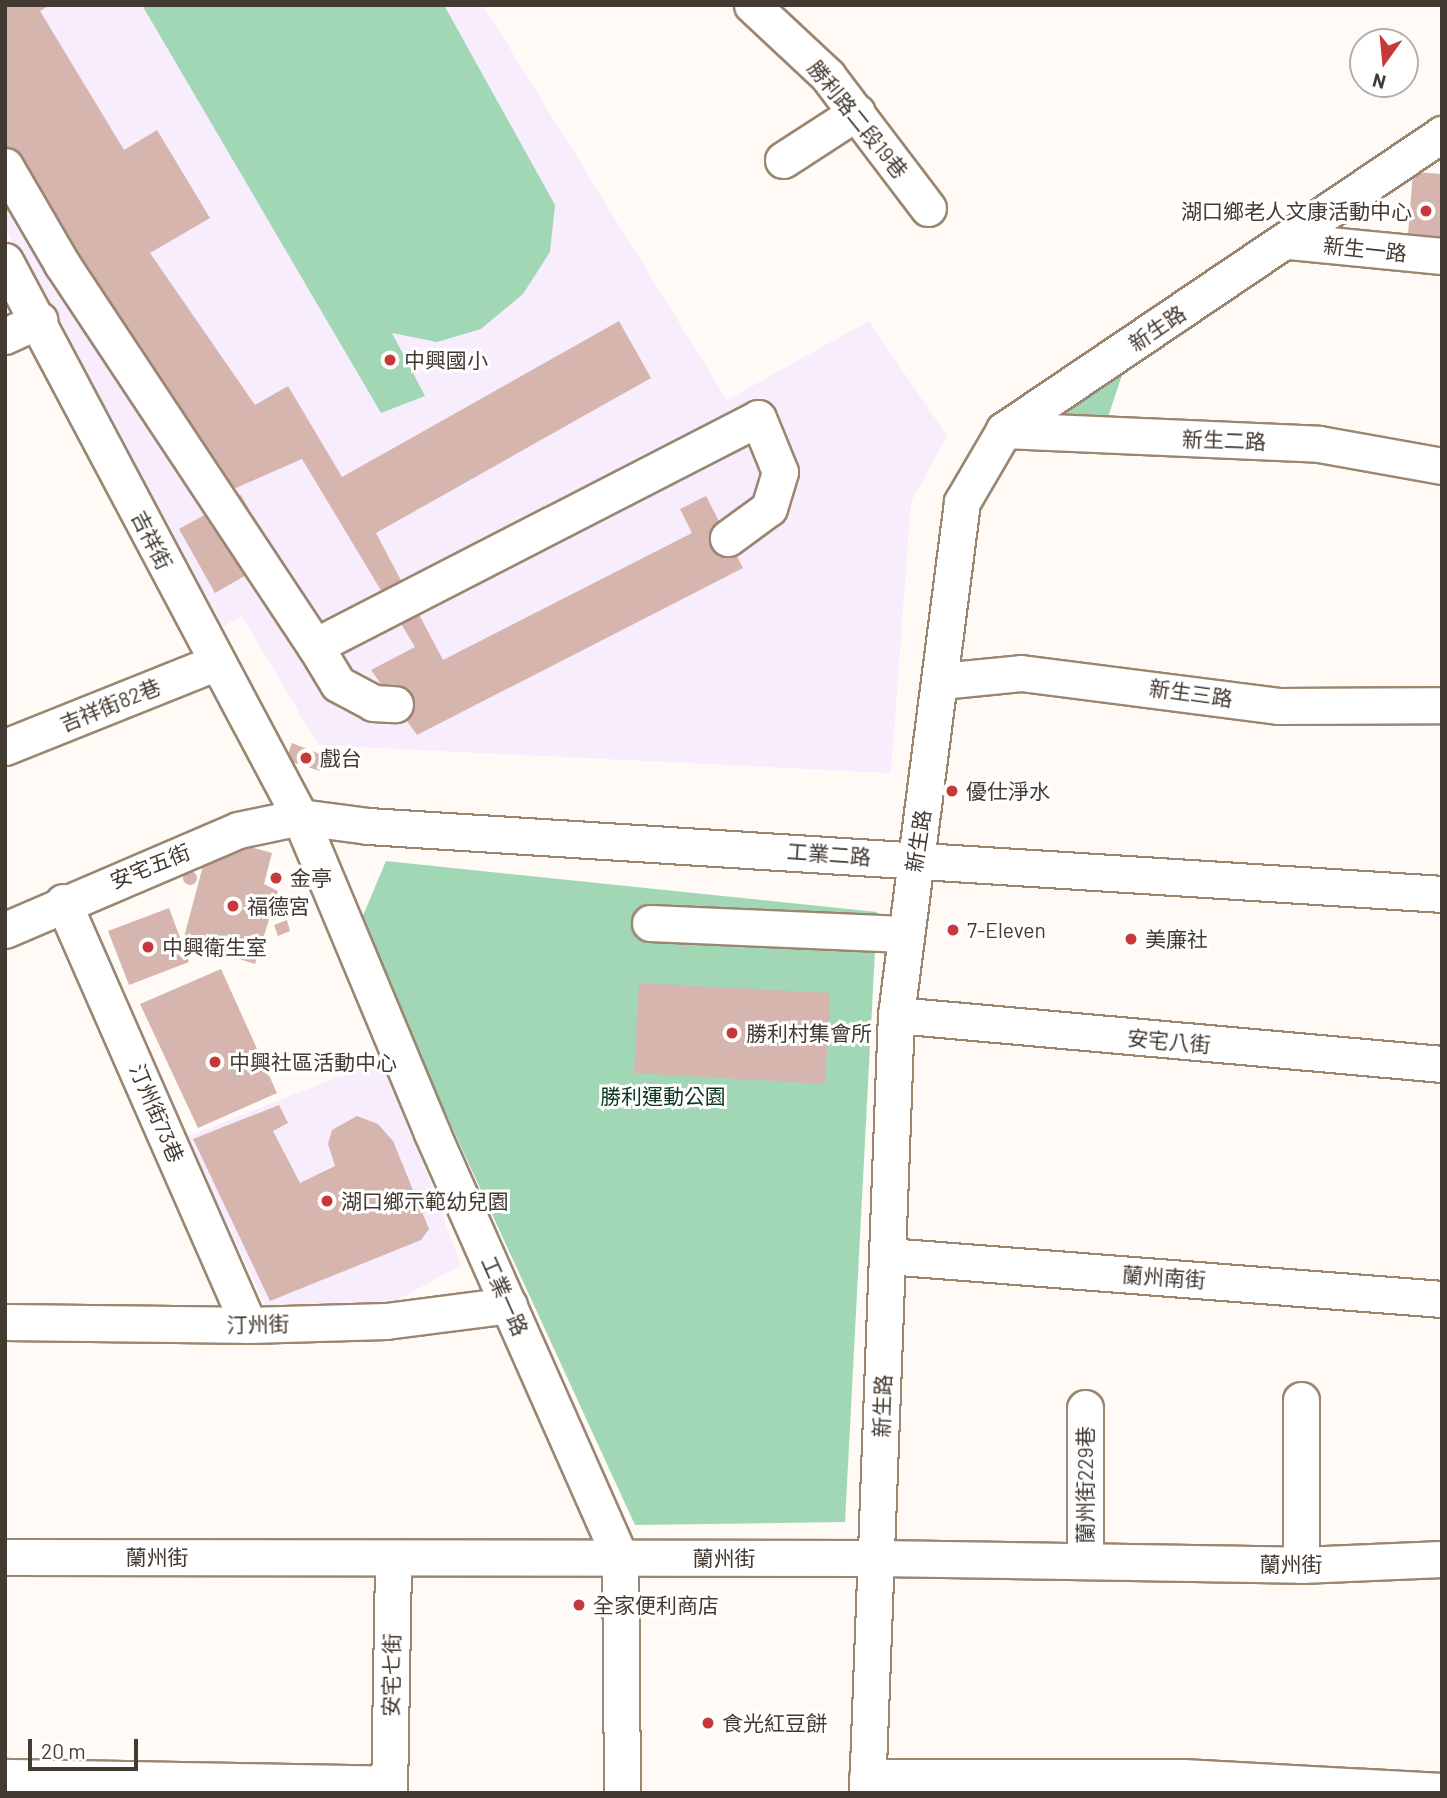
<!DOCTYPE html>
<html>
<head>
<meta charset="utf-8">
<style>
  body { margin:0 }
  #map { position:relative; width:1447px; height:1798px; overflow:hidden; background:#fffaf6; font-family:Barlow,"Noto Sans TC",sans-serif }
  div>[style] { position:absolute }
  .education>* { inset:0; background:#f7edfd }
  .green>* { inset:0; background:#a1d7b5 }
  .building>* { inset:0; background:#d6b5af }
  .round { border-radius:50% }
  .roads { filter:drop-shadow(2px 0 #9b8671) drop-shadow(-2px 0 #9b8671) drop-shadow(0 2px #9b8671) drop-shadow(0 -2px #9b8671) }
  .minor>* { height:35px; margin:-17.5px; padding:0 17.5px; transform-origin:17.5px; border-radius:17.5px; background:#fff }
  .dots>* { width:19px; height:19px; translate:-50% -50%; box-sizing:border-box; border:4px solid #fff; border-radius:50% }
  span { translate:-50% -50%; white-space:nowrap; text-align:center; line-height:1.15; -webkit-text-stroke:6px #fff; paint-order:stroke }
  .street-label { font-size:21px; color:#433a31 }
  .poi-label { font-size:21px; color:#433a31 }
  .right { translate:-100% -50%; text-align:right }
  .left { translate:0 -50%; text-align:left }
  .park-label { font-size:21px; color:#0c3721 }
  .frame { position:absolute; inset:0; border:7px solid #433a31; pointer-events:none }
  .north { position:absolute; left:1349px; top:28px; width:70px; height:70px; box-sizing:border-box; background:#fff; border:2px solid #b4b0ad; border-radius:50%; rotate:195deg; font-size:19px; font-weight:700; line-height:28px; text-align:center; color:#433a31 }
  .north::after { content:''; display:block; margin:auto; width:24px; height:32px; background:#c7383b; clip-path:polygon(50% 0,100% 100%,50% 72%,0 100%) }
  .scale { position:absolute; left:28px; top:1739px; width:110px; height:32px; box-sizing:border-box; border:4px solid #433a31; border-top:0; padding-left:9px; font-size:21px; line-height:24px; white-space:nowrap; color:#433a31; -webkit-text-stroke:5px #fff; paint-order:stroke }
</style>
</head>
<body>
<div id="map">
  <div class="education">
    <i style="clip-path:polygon(5px 5px,483px 5px,727px 400px,869px 321px,947px 436px,911px 502px,891px 773px,318px 745px,242px 616px,220px 628px,5px 229px)"></i>
    <i style="clip-path:polygon(384px 1059px,461px 1265px,399px 1299px,270px 1315px,186px 1137px)"></i>
  </div>
  <div class="green">
    <i style="clip-path:polygon(142px 5px,444px 5px,555px 205px,550px 252px,523px 294px,481px 329px,437px 342px,392px 333px,425px 396px,381px 413px)"></i>
    <i style="clip-path:polygon(1127px 360px,1105px 426px,1032px 421px)"></i>
    <i style="clip-path:polygon(386px 861px,877px 912px,845px 1522px,635px 1525px,359px 925px)"></i>
  </div>
  <div class="building">
    <i style="clip-path:polygon(5px 5px,50px 5px,40px 11px,124px 150px,157px 130px,210px 218px,150px 253px,255px 405px,288px 386px,342px 477px,619px 321px,651px 378px,376px 533px,443px 660px,692px 533px,680px 509px,706px 496px,743px 568px,417px 735px,371px 670px,415px 647px,302px 459px,222px 494px,5px 147px)"></i>
    <i style="clip-path:polygon(1413px 172px,1442px 174px,1442px 250px,1407px 247px)"></i>
    <i style="clip-path:polygon(241px 495px,276px 558px,215px 593px,179px 529px)"></i>
    <i style="clip-path:polygon(292px 743px,325px 756px,320px 771px,286px 760px)"></i>
    <i style="clip-path:polygon(239px 844px,272px 853px,264px 884px,278px 891px,255px 964px,183px 941px,205px 858px)"></i>
    <i class="round" style="left:269px;top:870px;width:14px;height:14px"></i>
    <i class="round" style="left:183px;top:871px;width:14px;height:14px"></i>
    <i class="round" style="left:285.5px;top:897.5px;width:11px;height:11px"></i>
    <i style="clip-path:polygon(169px 908px,189px 962px,129px 985px,108px 931px)"></i>
    <i style="clip-path:polygon(287px 920px,290px 931px,278px 936px,274px 925px)"></i>
    <i style="clip-path:polygon(221px 969px,277px 1093px,198px 1128px,140px 1004px)"></i>
    <i style="clip-path:polygon(639px 983px,830px 993px,825px 1084px,634px 1073px)"></i>
    <i style="clip-path:polygon(279px 1105px,288px 1123px,273px 1131px,300px 1183px,335px 1166px,328px 1144px,332px 1130px,357px 1116px,378px 1124px,393px 1141px,429px 1229px,421px 1240px,270px 1301px,193px 1139px)"></i>
  </div>
  <div class="roads">
    <div class="minor">
      <i style="left:752px;top:5px;width:103px;rotate:43deg"></i>
      <i style="left:827px;top:75px;width:167px;rotate:52.8deg"></i>
      <i style="left:783px;top:160px;width:88px;rotate:-33deg"></i>
      <i style="left:5px;top:166px;width:113px;rotate:59.8deg"></i>
      <i style="left:62px;top:264px;width:458px;rotate:56.5deg"></i>
      <i style="left:315px;top:646px;width:498px;rotate:-27.2deg"></i>
      <i style="left:758px;top:418px;width:58px;rotate:67.8deg"></i>
      <i style="left:780px;top:472px;width:38px;rotate:107deg"></i>
      <i style="left:769px;top:508px;width:51px;rotate:143.8deg"></i>
      <i style="left:1289px;top:241px;width:154px;rotate:5.6deg"></i>
      <i style="left:5px;top:261px;width:629px;rotate:62.05deg"></i>
      <i style="left:300px;top:817px;width:342px;rotate:67.3deg"></i>
      <i style="left:432px;top:1133px;width:465px;rotate:66.1deg"></i>
      <i style="left:620px;top:1558px;width:235px;rotate:89.5deg"></i>
      <i style="left:5px;top:336px;width:38px;rotate:-25deg"></i>
      <i style="left:1004px;top:430px;width:315px;rotate:2.5deg"></i>
      <i style="left:1319px;top:444px;width:125px;rotate:10.1deg"></i>
      <i style="left:315px;top:646px;width:44px;rotate:58.8deg"></i>
      <i style="left:338px;top:684px;width:40px;rotate:28deg"></i>
      <i style="left:373px;top:703px;width:22px;rotate:3deg"></i>
      <i style="left:941px;top:681px;width:80px;rotate:-5.7deg"></i>
      <i style="left:1021px;top:673px;width:259px;rotate:7.3deg"></i>
      <i style="left:1278px;top:706px;width:164px;rotate:-0.3deg"></i>
      <i style="left:5px;top:747px;width:226px;rotate:-21.8deg"></i>
      <i style="left:63px;top:902px;width:462px;rotate:66.3deg"></i>
      <i style="left:650px;top:923px;width:254px;rotate:2.5deg"></i>
      <i style="left:5px;top:930px;width:254px;rotate:-23.2deg"></i>
      <i style="left:238px;top:830px;width:63px;rotate:-11.8deg"></i>
      <i style="left:300px;top:817px;width:69px;rotate:7.5deg"></i>
      <i style="left:368px;top:826px;width:1076px;rotate:3.62deg"></i>
      <i style="left:896px;top:1015px;width:548px;rotate:5.13deg"></i>
      <i style="left:887px;top:1256px;width:557px;rotate:4.43deg"></i>
      <i style="left:5px;top:1322px;width:244px;rotate:0.7deg"></i>
      <i style="left:249px;top:1325px;width:137px;rotate:-1.7deg"></i>
      <i style="left:386px;top:1321px;width:124px;rotate:-7.4deg"></i>
      <i style="left:1085px;top:1408px;width:153px;rotate:90deg"></i>
      <i style="left:5px;top:1557px;width:872px;rotate:0.07deg"></i>
      <i style="left:877px;top:1558px;width:424px;rotate:0.9deg"></i>
      <i style="left:1301px;top:1565px;width:141px;rotate:-2.4deg"></i>
      <i style="left:1301px;top:1565px;width:165px;rotate:-90deg"></i>
      <i style="left:5px;top:1777px;width:384px;rotate:1deg"></i>
      <i style="left:867px;top:1777px;width:316px"></i>
      <i style="left:1183px;top:1777px;width:259px;rotate:3.1deg"></i>
      <i style="left:389px;top:1793px;width:235px;rotate:-89deg"></i>
      <i style="left:867px;top:1793px;width:779px;rotate:-87.87deg"></i>
      <i style="left:896px;top:1015px;width:517px;rotate:-82.67deg"></i>
      <i style="left:962px;top:502px;width:83px;rotate:-59.7deg"></i>
      <i style="left:1004px;top:430px;width:529px;rotate:-34.05deg"></i>
    </div>
  </div>
  <div class="dots">
    <i style="left:1426px;top:211px;background:#c7383b"></i>
    <i style="left:390px;top:360px;background:#c7383b"></i>
    <i style="left:306px;top:758px;background:#c7383b"></i>
    <i style="left:952px;top:791px;background:#c7383b"></i>
    <i style="left:276px;top:878px;background:#c7383b"></i>
    <i style="left:233px;top:906px;background:#c7383b"></i>
    <i style="left:953px;top:930px;background:#c7383b"></i>
    <i style="left:1131px;top:939px;background:#c7383b"></i>
    <i style="left:148px;top:947px;background:#c7383b"></i>
    <i style="left:732px;top:1033px;background:#c7383b"></i>
    <i style="left:215px;top:1062px;background:#c7383b"></i>
    <i style="left:327px;top:1201px;background:#c7383b"></i>
    <i style="left:579px;top:1605px;background:#c7383b"></i>
    <i style="left:708px;top:1723px;background:#c7383b"></i>
  </div>
  <div class="street-label">
    <span style="left:858px;top:119px;rotate:51deg">勝利路二段19巷</span>
    <span style="left:1365px;top:249px;rotate:6deg">新生一路</span>
    <span style="left:1157px;top:328px;rotate:-34deg">新生路</span>
    <span style="left:1224px;top:440px;rotate:2deg">新生二路</span>
    <span style="left:152px;top:540px;rotate:63deg">吉祥街</span>
    <span style="left:1191px;top:693px;rotate:8deg">新生三路</span>
    <span style="left:110px;top:705px;rotate:-22deg">吉祥街82巷</span>
    <span style="left:918px;top:841px;rotate:-81deg">新生路</span>
    <span style="left:829px;top:854px;rotate:4deg">工業二路</span>
    <span style="left:150px;top:866px;rotate:-22deg">安宅五街</span>
    <span style="left:1169px;top:1041px;rotate:5deg">安宅八街</span>
    <span style="left:157px;top:1113px;rotate:67deg">汀州街73巷</span>
    <span style="left:1164px;top:1277px;rotate:4deg">蘭州南街</span>
    <span style="left:505px;top:1296px;rotate:66deg">工業一路</span>
    <span style="left:258px;top:1324px;rotate:-1deg">汀州街</span>
    <span style="left:882px;top:1406px;rotate:-88deg">新生路</span>
    <span style="left:1085px;top:1485px;rotate:-90deg">蘭州街229巷</span>
    <span style="left:157px;top:1557px">蘭州街</span>
    <span style="left:724px;top:1558px">蘭州街</span>
    <span style="left:1291px;top:1564px">蘭州街</span>
    <span style="left:391px;top:1675px;rotate:-89deg">安宅七街</span>
  </div>
  <div class="poi-label">
    <span class="right" style="left:1412px;top:211px">湖口鄉老人文康活動中心</span>
    <span class="left" style="left:404px;top:360px">中興國小</span>
    <span class="left" style="left:320px;top:758px">戲台</span>
    <span class="left" style="left:966px;top:791px">優仕淨水</span>
    <span class="left" style="left:290px;top:878px">金亭</span>
    <span class="left" style="left:247px;top:906px">福德宮</span>
    <span class="left" style="left:967px;top:930px">7-Eleven</span>
    <span class="left" style="left:1145px;top:939px">美廉社</span>
    <span class="left" style="left:162px;top:947px">中興衛生室</span>
    <span class="left" style="left:746px;top:1033px">勝利村集會所</span>
    <span class="left" style="left:229px;top:1062px">中興社區活動中心</span>
    <span class="left" style="left:341px;top:1201px">湖口鄉示範幼兒園</span>
    <span class="left" style="left:593px;top:1605px">全家便利商店</span>
    <span class="left" style="left:722px;top:1723px">食光紅豆餅</span>
  </div>
  <div class="park-label">
    <span style="left:663px;top:1096px">勝利運動公園</span>
  </div>
  <div class="frame"></div>
  <div class="north">N</div>
  <div class="scale">20 m</div>
</div>
</body>
</html>
